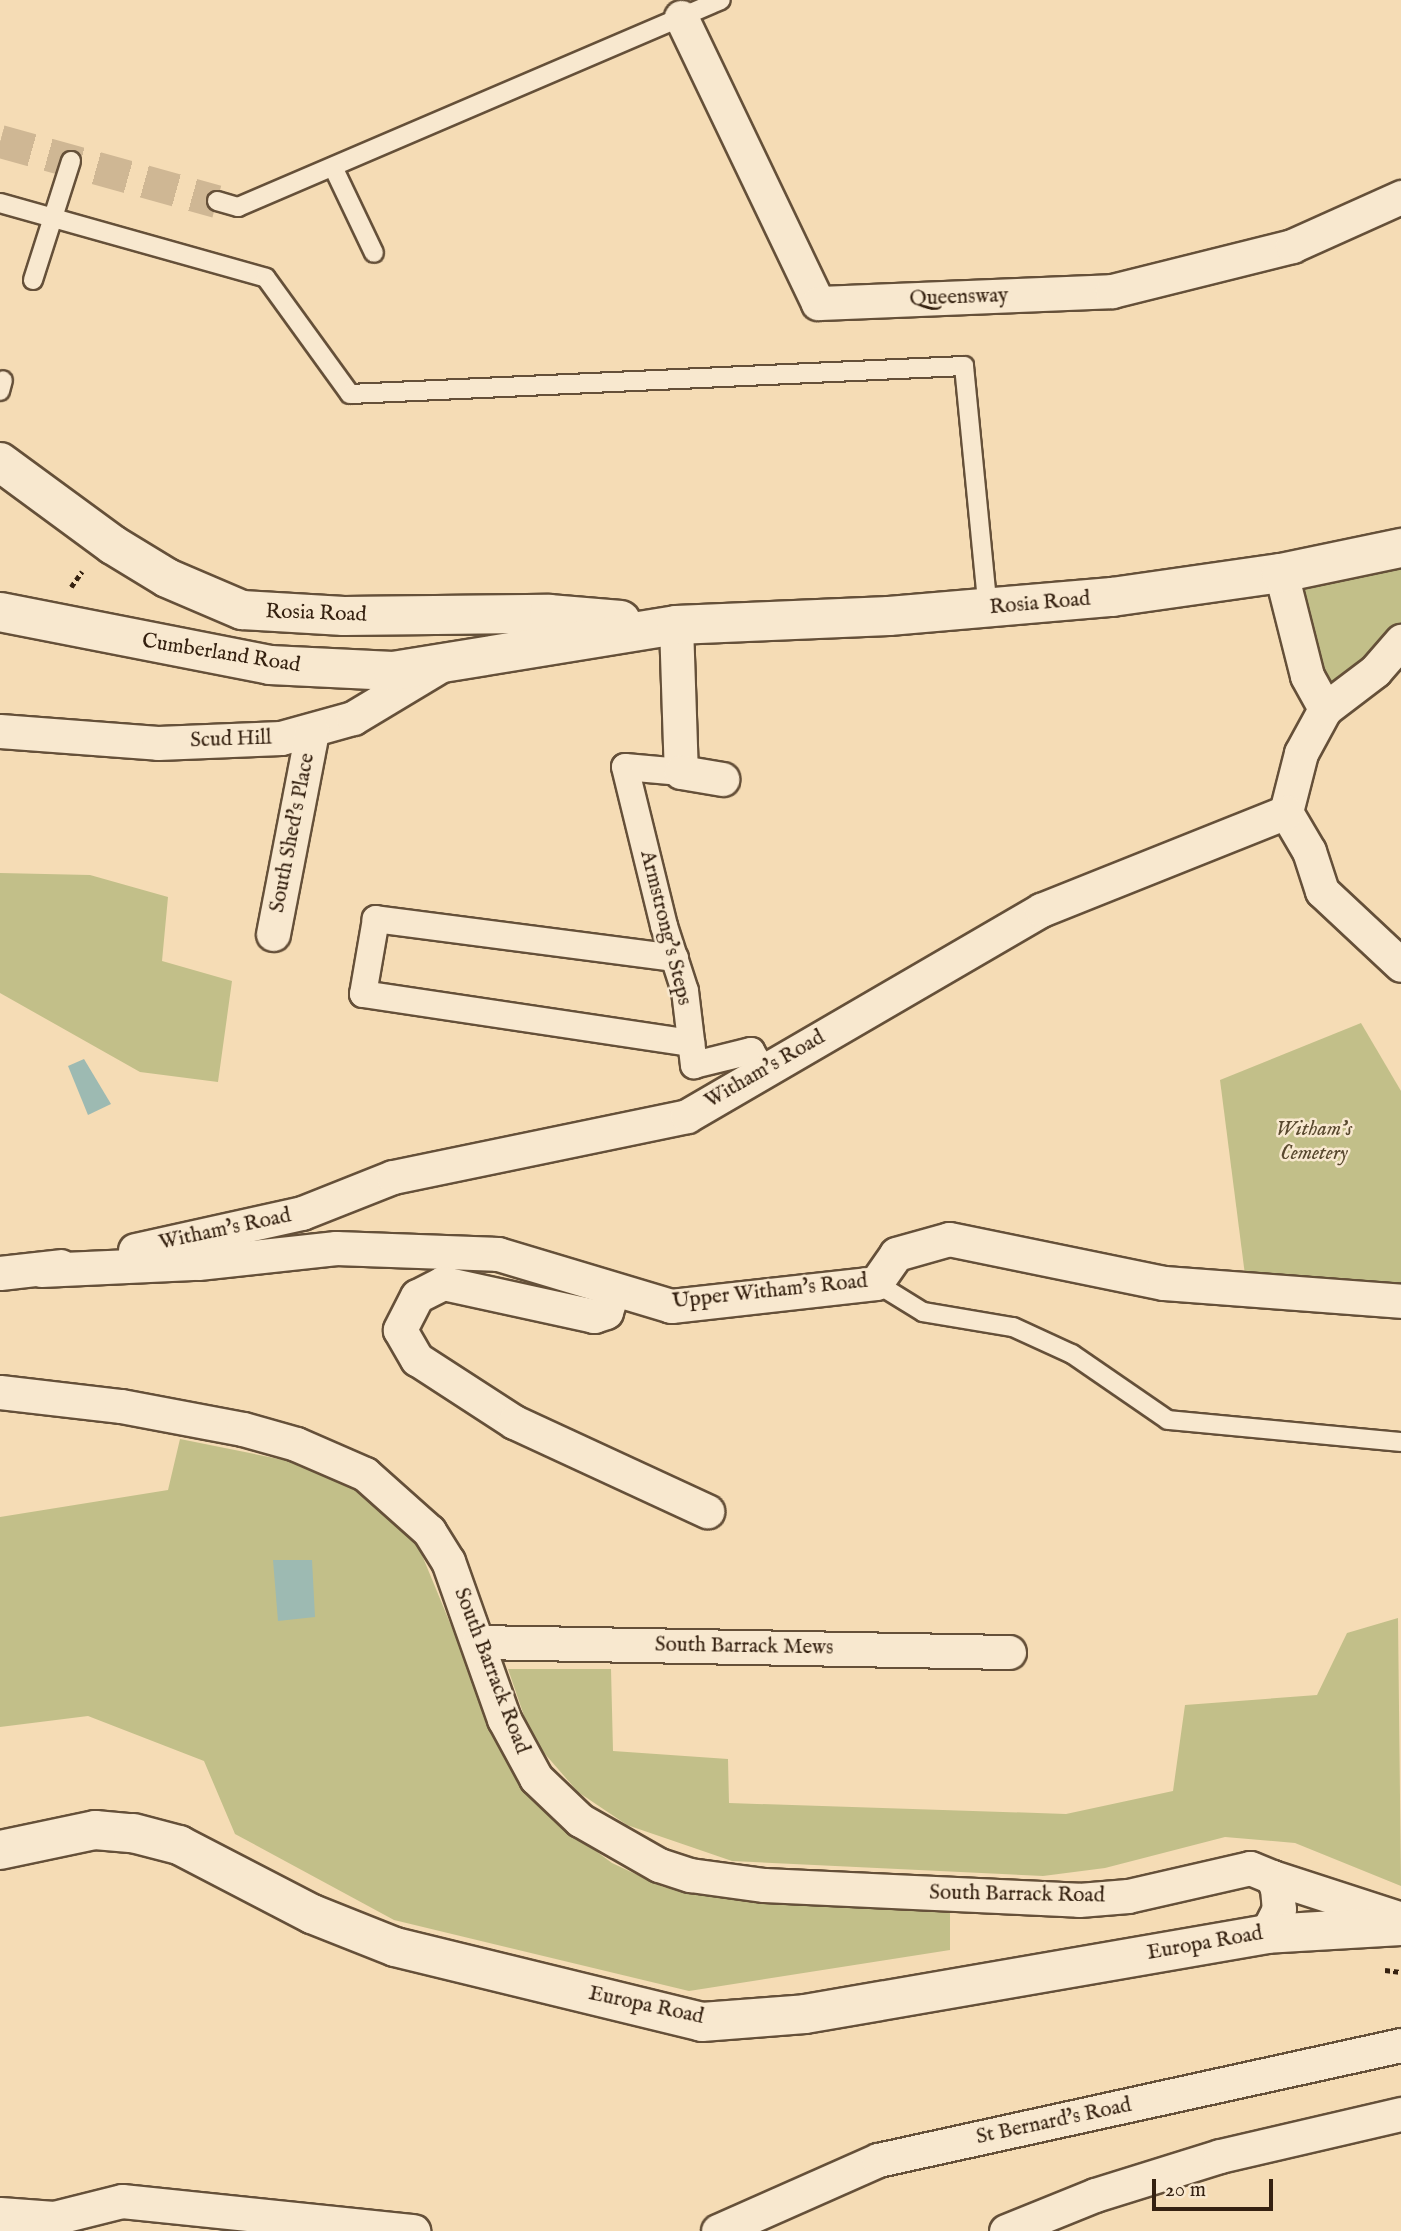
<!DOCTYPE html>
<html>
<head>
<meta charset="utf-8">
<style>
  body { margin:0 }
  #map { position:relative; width:1401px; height:2231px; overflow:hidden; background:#f5dcb5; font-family:"IM FELL English",serif }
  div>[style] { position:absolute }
  .green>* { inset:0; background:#c2bf89 }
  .water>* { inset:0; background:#9dbab2 }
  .minor-tunnel>* { height:33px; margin-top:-16.5px; transform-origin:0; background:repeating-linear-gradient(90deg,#cfb794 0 33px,transparent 0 50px) }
  .path>* { height:4.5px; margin-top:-2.25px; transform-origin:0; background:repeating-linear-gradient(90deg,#352110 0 5px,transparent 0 8.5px) }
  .roads { filter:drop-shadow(2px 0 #655039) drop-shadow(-2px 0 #655039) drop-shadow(0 2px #655039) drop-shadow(0 -2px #655039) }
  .service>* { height:18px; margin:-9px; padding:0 9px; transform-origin:9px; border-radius:9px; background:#f8e8cf }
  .pedestrian>* { height:26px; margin:-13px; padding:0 13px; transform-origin:13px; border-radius:13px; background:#f8e8cf }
  .minor>* { height:33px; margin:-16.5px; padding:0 16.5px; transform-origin:16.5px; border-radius:16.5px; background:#f8e8cf }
  .secondary>* { height:38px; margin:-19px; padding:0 19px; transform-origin:19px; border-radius:19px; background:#f8e8cf }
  span { translate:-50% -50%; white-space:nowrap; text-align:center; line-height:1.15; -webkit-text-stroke:5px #f8e8cf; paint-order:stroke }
  .street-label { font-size:21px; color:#352110 }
  .park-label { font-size:21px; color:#58482e; font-style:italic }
  .scale { position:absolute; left:1152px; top:2179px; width:121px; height:32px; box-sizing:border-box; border:4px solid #352110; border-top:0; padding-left:9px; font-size:21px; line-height:24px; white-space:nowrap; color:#352110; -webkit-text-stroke:5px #f8e8cf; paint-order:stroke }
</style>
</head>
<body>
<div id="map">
  <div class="green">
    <i style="clip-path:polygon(1401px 561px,1401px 623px,1391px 637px,1327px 685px,1313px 654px,1296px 585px)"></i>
    <i style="clip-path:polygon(0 873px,90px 875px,168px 897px,162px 961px,232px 981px,218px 1082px,140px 1072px,0 993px)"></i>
    <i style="clip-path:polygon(1361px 1023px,1401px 1091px,1401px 1287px,1245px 1275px,1220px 1080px)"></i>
    <i style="clip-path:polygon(180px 1439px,289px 1461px,357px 1490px,417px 1543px,509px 1766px,550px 1817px,612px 1863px,663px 1887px,756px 1902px,950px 1909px,950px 1950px,689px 1991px,394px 1920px,235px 1834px,204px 1761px,88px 1716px,0 1727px,0 1517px,168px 1490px)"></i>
    <i style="clip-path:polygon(1398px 1618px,1401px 1886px,1295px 1843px,1225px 1837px,1105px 1868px,1043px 1876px,732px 1861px,627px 1825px,578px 1792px,532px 1739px,508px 1669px,611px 1669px,613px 1751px,728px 1759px,729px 1803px,1066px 1814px,1173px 1791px,1185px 1705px,1317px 1695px,1347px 1633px)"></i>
  </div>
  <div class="water">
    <i style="clip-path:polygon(84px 1059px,111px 1104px,88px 1115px,68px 1066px)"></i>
    <i style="clip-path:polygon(273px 1560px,312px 1560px,315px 1617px,278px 1621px)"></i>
  </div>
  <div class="minor-tunnel">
    <i style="left:0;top:141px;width:225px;rotate:15.5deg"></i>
  </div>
  <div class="path">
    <i style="left:71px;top:587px;width:19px;rotate:-55deg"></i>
    <i style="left:1385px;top:1970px;width:16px;rotate:7deg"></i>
  </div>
  <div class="roads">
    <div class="service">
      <i style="left:333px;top:167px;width:95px;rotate:64.5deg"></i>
      <i style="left:217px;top:201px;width:22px;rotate:16deg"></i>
      <i style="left:238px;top:207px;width:525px;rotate:-23.2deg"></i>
      <i style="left:0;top:203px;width:276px;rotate:15.7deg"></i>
      <i style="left:266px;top:278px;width:143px;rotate:54.1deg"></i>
      <i style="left:350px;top:394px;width:615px;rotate:-2.61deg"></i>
      <i style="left:964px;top:366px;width:244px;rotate:84.4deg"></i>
      <i style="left:33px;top:280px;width:125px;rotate:-72.3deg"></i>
      <i style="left:0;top:391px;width:11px;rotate:-75deg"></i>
      <i style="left:876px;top:1283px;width:55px;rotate:31.7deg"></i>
      <i style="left:923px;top:1312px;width:91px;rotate:9.5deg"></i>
      <i style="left:1013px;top:1327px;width:65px;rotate:24.6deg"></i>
      <i style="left:1072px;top:1354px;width:116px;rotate:34.5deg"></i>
      <i style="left:1168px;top:1420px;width:234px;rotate:5.4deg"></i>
    </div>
    <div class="pedestrian">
      <i style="left:681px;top:772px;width:56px;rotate:-174.9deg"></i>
      <i style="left:625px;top:767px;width:164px;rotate:76.2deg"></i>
      <i style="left:664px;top:926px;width:68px;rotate:72.1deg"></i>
      <i style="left:685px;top:991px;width:75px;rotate:83.1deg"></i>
      <i style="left:694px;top:1065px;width:59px;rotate:-13.8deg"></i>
      <i style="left:751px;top:1051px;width:23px;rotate:59deg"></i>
      <i style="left:675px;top:958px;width:302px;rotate:-172.6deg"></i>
      <i style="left:376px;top:919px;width:76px;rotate:99.8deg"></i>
      <i style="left:363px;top:994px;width:332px;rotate:8.5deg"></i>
    </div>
    <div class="minor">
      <i style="left:681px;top:17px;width:317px;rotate:64.4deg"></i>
      <i style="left:818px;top:303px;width:294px;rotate:-2.3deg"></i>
      <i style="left:1112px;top:291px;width:186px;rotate:-14deg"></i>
      <i style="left:1292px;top:246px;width:120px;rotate:-24.2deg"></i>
      <i style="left:1281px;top:573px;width:106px;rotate:75.8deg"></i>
      <i style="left:1307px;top:676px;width:38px;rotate:61deg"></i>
      <i style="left:676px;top:625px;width:147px;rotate:88.1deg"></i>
      <i style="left:681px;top:772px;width:42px;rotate:9.7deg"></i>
      <i style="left:0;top:731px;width:158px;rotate:4.3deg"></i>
      <i style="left:158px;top:743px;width:123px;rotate:-2.3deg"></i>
      <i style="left:281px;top:738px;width:75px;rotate:-15.5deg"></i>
      <i style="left:353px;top:718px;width:99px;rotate:-31deg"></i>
      <i style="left:1286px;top:812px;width:61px;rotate:-75.7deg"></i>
      <i style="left:1301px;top:753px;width:50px;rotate:-61.4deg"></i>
      <i style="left:1325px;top:709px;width:63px;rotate:-37.2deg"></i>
      <i style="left:1375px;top:671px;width:40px;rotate:-49deg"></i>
      <i style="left:1286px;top:812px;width:45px;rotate:59.5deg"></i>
      <i style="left:1309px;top:851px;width:42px;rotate:72deg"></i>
      <i style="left:1322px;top:891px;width:108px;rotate:43.1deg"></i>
      <i style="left:273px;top:934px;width:207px;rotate:-79.1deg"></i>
      <i style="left:135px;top:1250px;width:171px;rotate:-12.5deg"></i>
      <i style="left:302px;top:1213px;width:98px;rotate:-21.6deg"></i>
      <i style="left:393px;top:1177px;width:300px;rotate:-11.7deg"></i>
      <i style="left:687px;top:1116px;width:410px;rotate:-30.2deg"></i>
      <i style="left:1041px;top:910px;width:264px;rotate:-21.8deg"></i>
      <i style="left:41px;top:1270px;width:157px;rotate:-2.6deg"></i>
      <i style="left:198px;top:1263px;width:139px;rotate:-6.2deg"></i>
      <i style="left:336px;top:1248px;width:162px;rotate:2.1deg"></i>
      <i style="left:498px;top:1254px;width:181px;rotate:16.7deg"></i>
      <i style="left:671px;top:1306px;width:206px;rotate:-6.4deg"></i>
      <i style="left:876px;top:1283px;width:35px;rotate:-55deg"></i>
      <i style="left:896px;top:1254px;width:55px;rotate:-15.8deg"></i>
      <i style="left:949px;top:1239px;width:219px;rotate:11.6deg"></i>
      <i style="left:1164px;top:1283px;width:238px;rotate:4.3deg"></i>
      <i style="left:0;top:1273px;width:61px;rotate:-6.5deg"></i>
      <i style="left:613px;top:1290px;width:23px;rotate:108deg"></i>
      <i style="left:606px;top:1312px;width:13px;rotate:162deg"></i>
      <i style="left:594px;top:1316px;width:155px;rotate:-167.7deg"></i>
      <i style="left:443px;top:1283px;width:29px;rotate:153deg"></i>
      <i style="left:417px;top:1296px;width:38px;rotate:117deg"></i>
      <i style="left:400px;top:1330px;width:34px;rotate:60deg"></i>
      <i style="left:417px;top:1359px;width:116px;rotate:33deg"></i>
      <i style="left:514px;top:1422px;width:213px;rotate:24.8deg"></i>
      <i style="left:0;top:1392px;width:122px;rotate:6.6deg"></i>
      <i style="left:121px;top:1406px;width:124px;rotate:10.7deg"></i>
      <i style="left:243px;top:1429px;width:55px;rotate:15.8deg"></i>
      <i style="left:296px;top:1444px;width:75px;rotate:23.5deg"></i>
      <i style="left:365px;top:1474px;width:86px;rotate:41.7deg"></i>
      <i style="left:429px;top:1531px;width:36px;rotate:58deg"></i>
      <i style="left:448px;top:1561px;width:168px;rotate:70.5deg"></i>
      <i style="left:504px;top:1719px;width:67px;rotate:61.5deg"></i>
      <i style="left:536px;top:1778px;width:61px;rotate:43.7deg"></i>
      <i style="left:580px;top:1820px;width:91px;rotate:29.7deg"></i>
      <i style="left:659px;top:1865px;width:33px;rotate:18deg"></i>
      <i style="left:690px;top:1875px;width:75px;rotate:7.7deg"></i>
      <i style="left:764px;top:1885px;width:315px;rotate:2.7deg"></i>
      <i style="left:1079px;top:1900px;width:49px;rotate:-4.7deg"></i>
      <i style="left:1128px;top:1896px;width:125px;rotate:-12.9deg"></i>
      <i style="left:1250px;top:1868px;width:24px;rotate:22deg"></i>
      <i style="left:1272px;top:1877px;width:12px;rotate:66deg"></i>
      <i style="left:1277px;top:1888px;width:21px;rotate:85deg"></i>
      <i style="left:1279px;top:1909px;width:28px;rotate:117deg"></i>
      <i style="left:478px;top:1642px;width:531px;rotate:1.08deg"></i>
      <i style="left:1272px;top:1877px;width:136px;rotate:18deg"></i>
      <i style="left:0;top:2214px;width:54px;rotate:4.2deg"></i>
      <i style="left:54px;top:2218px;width:70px;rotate:-14deg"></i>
      <i style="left:122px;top:2201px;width:293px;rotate:5.9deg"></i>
      <i style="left:718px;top:2231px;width:175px;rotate:-23.9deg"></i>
      <i style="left:878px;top:2160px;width:535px;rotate:-12.4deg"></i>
      <i style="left:1006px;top:2231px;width:96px;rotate:-22deg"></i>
      <i style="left:1095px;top:2195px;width:131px;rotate:-17.3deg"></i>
      <i style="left:1220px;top:2156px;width:186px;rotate:-13.1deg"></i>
    </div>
    <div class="secondary">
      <i style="left:0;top:462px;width:140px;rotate:36.3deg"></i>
      <i style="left:113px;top:545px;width:63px;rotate:31.4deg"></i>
      <i style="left:167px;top:578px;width:82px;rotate:23.1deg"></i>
      <i style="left:242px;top:610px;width:102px;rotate:3.4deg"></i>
      <i style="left:344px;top:616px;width:205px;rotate:-0.6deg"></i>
      <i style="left:549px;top:614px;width:72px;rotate:4.8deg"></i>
      <i style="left:0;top:612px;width:275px;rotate:11.1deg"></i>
      <i style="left:270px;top:665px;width:123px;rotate:2.8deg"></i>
      <i style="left:393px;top:671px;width:287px;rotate:-9.2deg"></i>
      <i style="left:676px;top:625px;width:213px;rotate:-2.4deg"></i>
      <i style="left:889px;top:616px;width:224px;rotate:-4.9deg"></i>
      <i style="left:1112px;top:597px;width:171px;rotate:-8.1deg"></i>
      <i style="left:1281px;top:573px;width:123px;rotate:-11.8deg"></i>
      <i style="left:0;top:1850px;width:97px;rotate:-11.9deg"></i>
      <i style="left:95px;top:1830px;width:38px;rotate:5deg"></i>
      <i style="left:133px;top:1833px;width:48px;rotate:14.6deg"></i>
      <i style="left:179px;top:1845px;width:150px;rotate:27.4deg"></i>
      <i style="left:312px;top:1914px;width:89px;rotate:21.7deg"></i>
      <i style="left:395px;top:1947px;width:316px;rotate:13.7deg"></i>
      <i style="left:702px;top:2022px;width:103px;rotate:-4.4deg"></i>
      <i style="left:805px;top:2014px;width:468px;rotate:-9.8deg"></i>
      <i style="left:1266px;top:1934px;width:135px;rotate:-3.4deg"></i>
    </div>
  </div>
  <div class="street-label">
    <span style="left:959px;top:298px;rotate:-2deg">Queensway</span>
    <span style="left:1040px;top:604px;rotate:-5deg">Rosia Road</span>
    <span style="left:316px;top:614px;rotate:2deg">Rosia Road</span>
    <span style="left:221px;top:654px;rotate:9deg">Cumberland Road</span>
    <span style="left:231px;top:740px;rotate:-2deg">Scud Hill</span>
    <span style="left:293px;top:833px;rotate:-79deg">South Shed's Place</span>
    <span style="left:665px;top:928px;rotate:76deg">Armstrong's Steps</span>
    <span style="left:765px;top:1070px;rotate:-30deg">Witham's Road</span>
    <span style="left:225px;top:1230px;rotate:-12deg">Witham's Road</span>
    <span style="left:770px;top:1292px;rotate:-6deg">Upper Witham's Road</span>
    <span style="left:744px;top:1647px;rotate:1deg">South Barrack Mews</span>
    <span style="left:491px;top:1671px;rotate:69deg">South Barrack Road</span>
    <span style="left:1017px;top:1895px;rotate:1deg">South Barrack Road</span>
    <span style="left:1205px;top:1944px;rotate:-10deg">Europa Road</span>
    <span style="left:646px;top:2006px;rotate:12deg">Europa Road</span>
    <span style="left:1054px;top:2122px;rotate:-12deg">St Bernard's Road</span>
  </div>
  <div class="park-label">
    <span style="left:1314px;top:1142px">Witham's<br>Cemetery</span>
  </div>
  <div class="scale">20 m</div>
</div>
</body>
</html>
